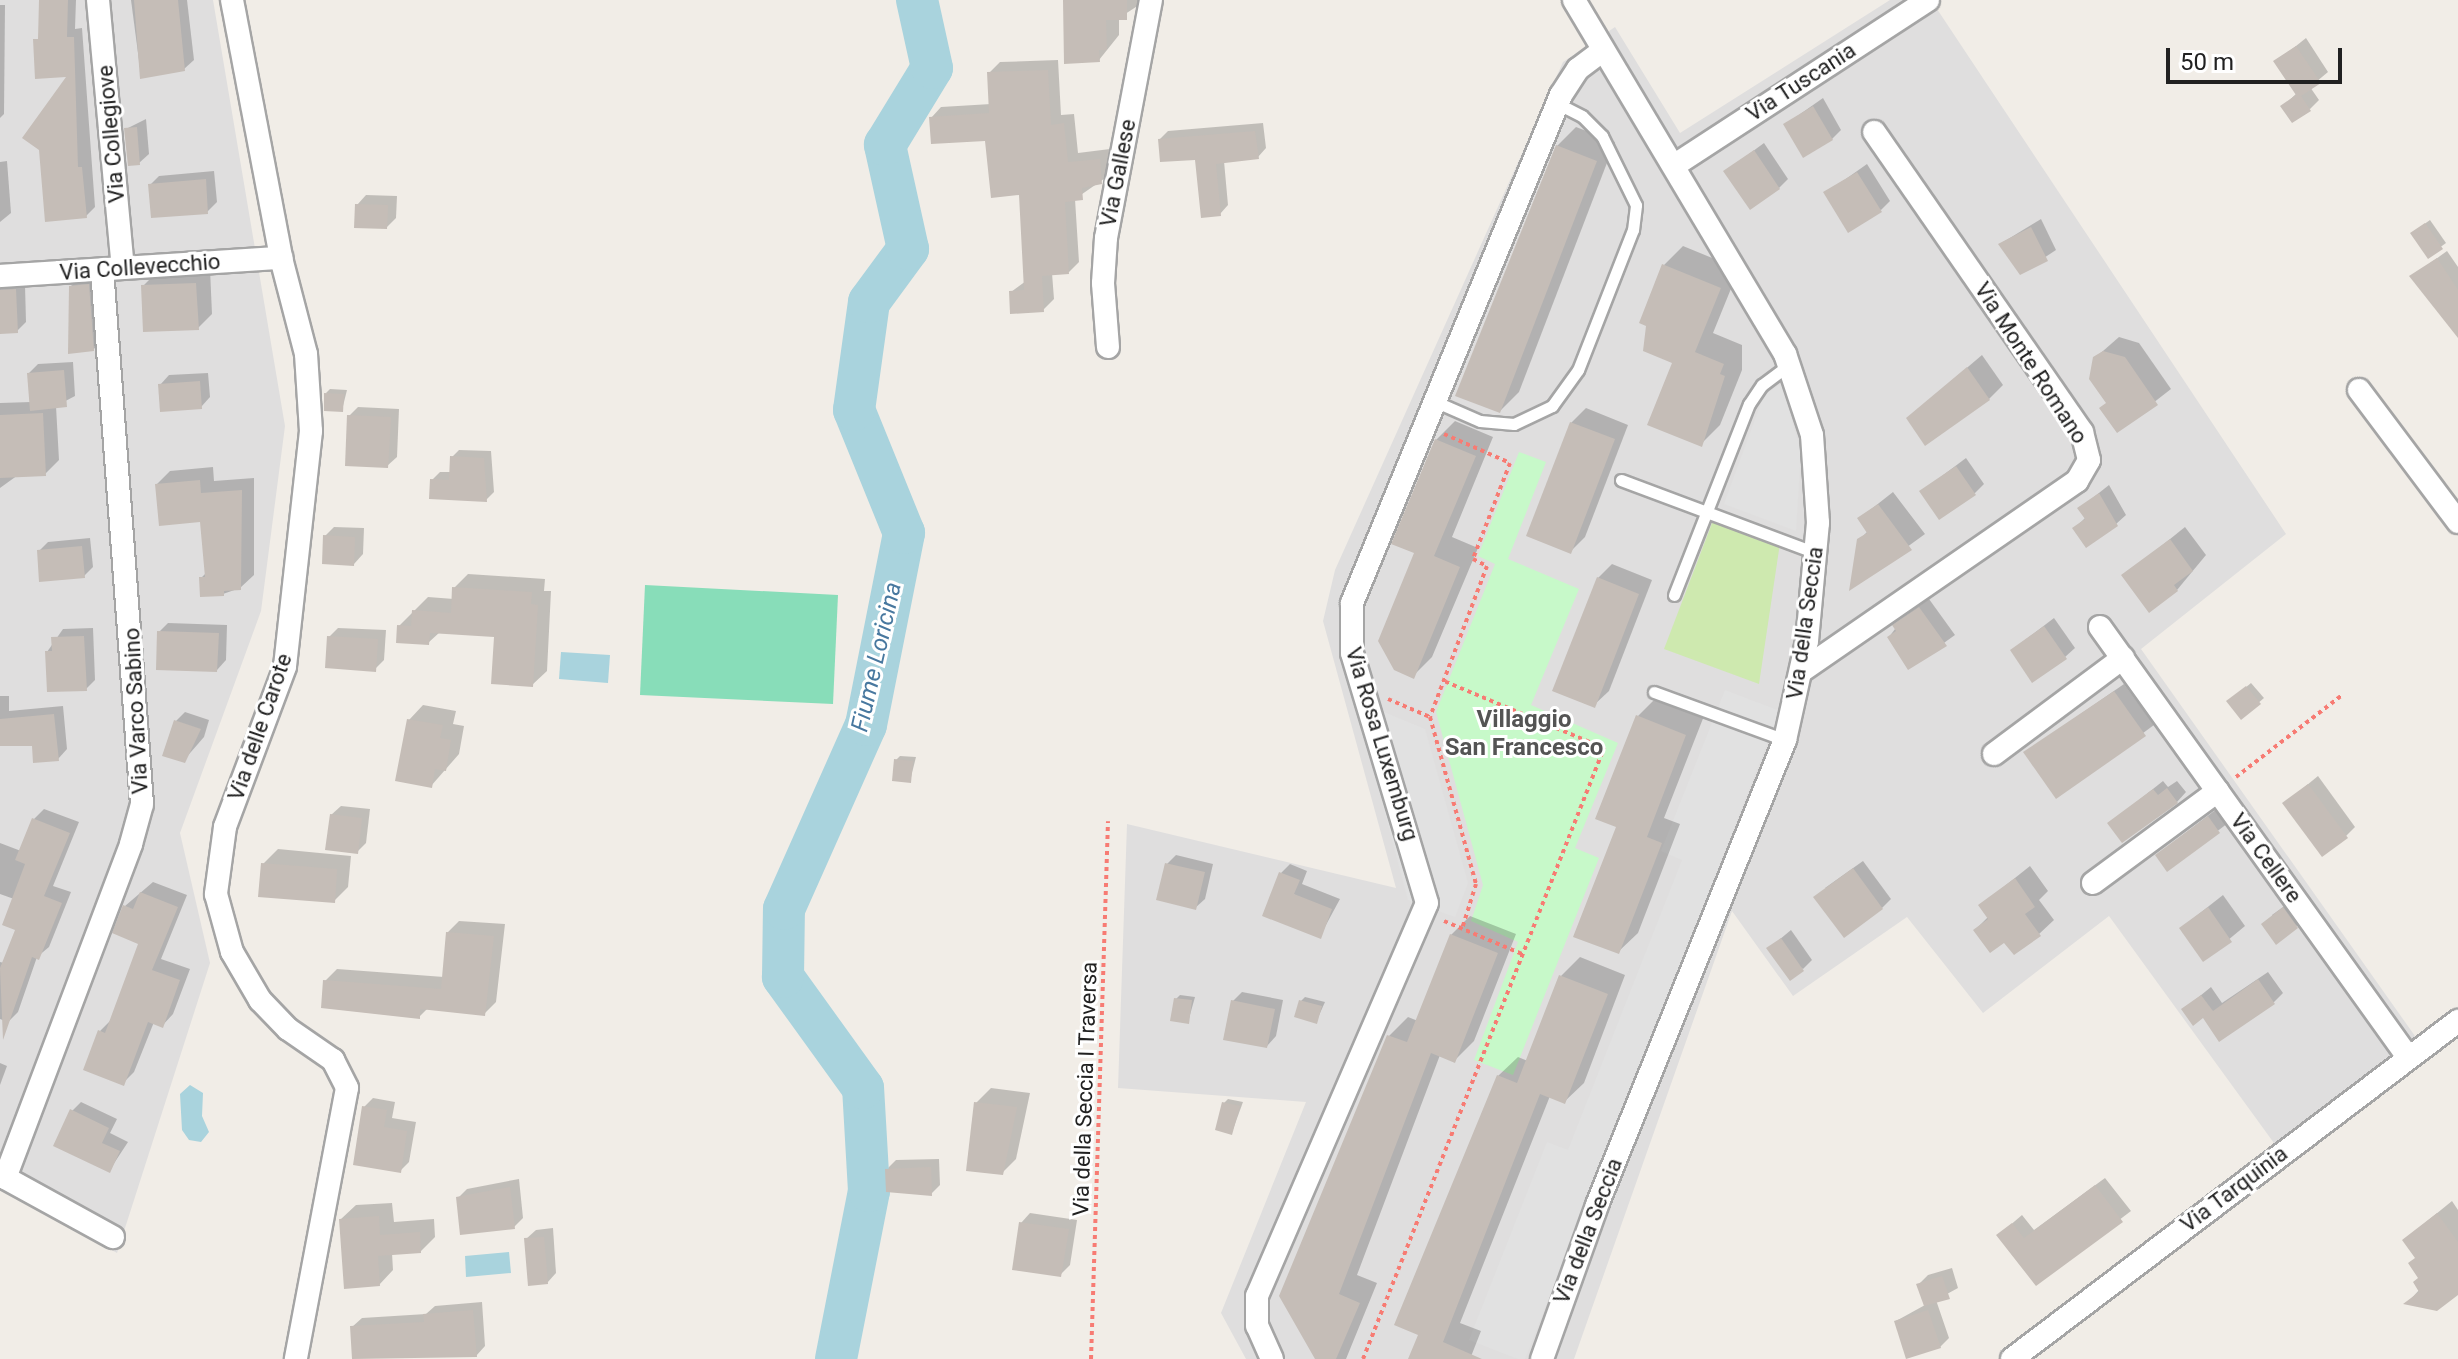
<!DOCTYPE html>
<html>
<head>
<meta charset="utf-8">
<style>
  body { margin:0 }
  #map { position:relative; width:2458px; height:1359px; overflow:hidden; background:#f1ede7; font-family:Roboto,sans-serif }
  div>[style] { position:absolute }
  .residential>* { inset:0; background:#dfdede }
  .grass>* { inset:0; background:#cee9af }
  .park>* { inset:0; background:#c7f9c9 }
  .pitch>* { inset:0; background:#88ddb9 }
  .parking>* { inset:0; background:#e1e1e1 }
  .water>* { inset:0; background:#a9d3dd }
  .shadow>* { inset:0; background:#0003 }
  .river>* { height:42px; margin:-21px; padding:0 21px; transform-origin:21px; border-radius:21px; background:#a9d3dd }
  .building>* { inset:0; background:#c5bdb7 }
  .path>* { height:4px; margin-top:-2px; transform-origin:0; background:repeating-linear-gradient(90deg,#f77b73 0 4px,transparent 0 8px) }
  .roads { filter:drop-shadow(2px 0 #a5a5a5) drop-shadow(-2px 0 #a5a5a5) drop-shadow(0 2px #a5a5a5) drop-shadow(0 -2px #a5a5a5) }
  .service>* { height:11px; margin:-5.5px; padding:0 5.5px; transform-origin:5.5px; border-radius:5.5px; background:#fff }
  .minor>* { height:22px; margin:-11px; padding:0 11px; transform-origin:11px; border-radius:11px; background:#fff }
  span { translate:-50% -50%; white-space:nowrap; text-align:center; line-height:1.15; -webkit-text-stroke:6px #fff; paint-order:stroke }
  .street-label { font-size:22px; color:#212121 }
  .water-label { font-size:24px; color:#48789f; font-style:italic }
  .neighbourhood-label { font-size:24px; color:#545454; font-weight:700 }
  .scale { position:absolute; left:2166px; top:48px; width:176px; height:36px; box-sizing:border-box; border:4px solid #212121; border-top:0; padding-left:10px; font-size:24px; line-height:28px; white-space:nowrap; color:#212121; -webkit-text-stroke:6px #fff; paint-order:stroke }
</style>
</head>
<body>
<div id="map">
  <div class="residential">
    <i style="clip-path:polygon(0 0,213px 0,285px 426px,261px 611px,180px 833px,210px 963px,117px 1253px,0 1188px)"></i>
    <i style="clip-path:polygon(1890px 0,1931px 0,2286px 534px,2141px 649px,2427px 1053px,2287px 1161px,2109px 916px,1983px 1013px,1907px 917px,1793px 996px,1732px 911px,1574px 1359px,1246px 1359px,1221px 1313px,1306px 1102px,1118px 1088px,1127px 824px,1396px 888px,1323px 621px,1335px 570px,1563px 62px,1615px 27px,1680px 133px)"></i>
  </div>
  <div class="grass">
    <i style="clip-path:polygon(1714px 518px,1780px 543px,1759px 684px,1664px 649px)"></i>
  </div>
  <div class="park">
    <i style="clip-path:polygon(1519px 452px,1546px 462px,1508px 559px,1579px 589px,1531px 705px,1618px 743px,1575px 848px,1599px 858px,1513px 1075px,1474px 1060px,1518px 942px,1471px 921px,1483px 885px,1436px 712px,1495px 564px,1478px 556px)"></i>
  </div>
  <div class="pitch">
    <i style="clip-path:polygon(645px 585px,838px 595px,833px 704px,640px 695px)"></i>
  </div>
  <div class="parking">
    <i style="clip-path:polygon(1781px 384px,1801px 451px,1796px 531px,1724px 504px,1764px 395px)"></i>
    <i style="clip-path:polygon(1725px 690px,1780px 711px,1525px 1359px,1518px 1359px,1469px 1340px,1547px 1142px,1568px 1150px,1682px 860px,1661px 851px)"></i>
    <i style="clip-path:polygon(1355px 700px,1425px 729px,1468px 883px,1455px 917px,1408px 900px)"></i>
  </div>
  <div class="water">
    <i style="clip-path:polygon(561px 652px,610px 655px,608px 683px,559px 679px)"></i>
    <i style="clip-path:polygon(190px 1085px,203px 1093px,202px 1116px,209px 1132px,201px 1142px,189px 1140px,182px 1130px,180px 1094px)"></i>
    <i style="clip-path:polygon(509px 1252px,511px 1273px,466px 1277px,465px 1256px)"></i>
  </div>
  <div class="shadow">
    <i style="clip-path:polygon(40px 0,76px 0,75px 29px,82px 28px,95px 207px,86px 216px,46px 220px,70px 75px)"></i>
    <i style="clip-path:polygon(131px 0,187px 0,194px 60px,184px 69px,141px 76px)"></i>
    <i style="clip-path:polygon(1065px 0,1139px 0,1139px 5px,1119px 18px,1119px 35px,1099px 60px)"></i>
    <i style="clip-path:polygon(0 5px,5px 5px,4px 114px,0 118px)"></i>
    <i style="clip-path:polygon(2306px 38px,2328px 72px,2310px 87px,2319px 100px,2310px 109px,2283px 106px,2297px 93px,2276px 62px)"></i>
    <i style="clip-path:polygon(1058px 60px,1061px 115px,1074px 114px,1078px 153px,1110px 149px,1111px 174px,1075px 199px,1079px 262px,1069px 272px,1052px 273px,1054px 299px,1043px 310px,1011px 292px,1026px 281px,1021px 192px,987px 139px,931px 118px,941px 107px,991px 104px,989px 73px,1000px 62px)"></i>
    <i style="clip-path:polygon(1823px 98px,1841px 130px,1832px 139px,1786px 124px)"></i>
    <i style="clip-path:polygon(146px 119px,149px 154px,139px 163px,126px 129px)"></i>
    <i style="clip-path:polygon(1263px 123px,1266px 148px,1258px 157px,1224px 161px,1228px 205px,1220px 214px,1197px 157px,1160px 139px,1168px 131px)"></i>
    <i style="clip-path:polygon(1576px 127px,1615px 142px,1519px 392px,1500px 411px,1557px 146px)"></i>
    <i style="clip-path:polygon(1764px 143px,1788px 179px,1779px 188px,1726px 171px)"></i>
    <i style="clip-path:polygon(7px 161px,11px 213px,0 222px,0 162px)"></i>
    <i style="clip-path:polygon(1867px 164px,1890px 201px,1881px 210px,1826px 193px)"></i>
    <i style="clip-path:polygon(214px 171px,217px 202px,207px 212px,150px 185px,159px 176px)"></i>
    <i style="clip-path:polygon(366px 195px,397px 196px,396px 218px,387px 227px,357px 205px)"></i>
    <i style="clip-path:polygon(2041px 219px,2056px 250px,2021px 273px,2000px 244px)"></i>
    <i style="clip-path:polygon(2430px 220px,2446px 243px,2428px 256px,2416px 230px)"></i>
    <i style="clip-path:polygon(1683px 246px,1739px 269px,1713px 333px,1742px 345px,1742px 370px,1720px 425px,1701px 444px,1675px 362px,1664px 265px)"></i>
    <i style="clip-path:polygon(2447px 251px,2458px 267px,2458px 336px,2411px 277px)"></i>
    <i style="clip-path:polygon(210px 269px,212px 314px,198px 328px,143px 286px,157px 272px)"></i>
    <i style="clip-path:polygon(98px 276px,102px 340px,93px 350px,71px 286px,81px 277px)"></i>
    <i style="clip-path:polygon(25px 285px,26px 322px,17px 331px,0 332px,0 286px)"></i>
    <i style="clip-path:polygon(2119px 337px,2139px 343px,2171px 389px,2117px 431px,2095px 358px)"></i>
    <i style="clip-path:polygon(1982px 355px,2003px 385px,1989px 399px,1908px 418px)"></i>
    <i style="clip-path:polygon(73px 362px,75px 396px,56px 406px,59px 460px,45px 474px,18px 475px,0 488px,0 403px,31px 402px,29px 373px,38px 364px)"></i>
    <i style="clip-path:polygon(208px 373px,210px 397px,201px 407px,160px 385px,169px 375px)"></i>
    <i style="clip-path:polygon(330px 389px,347px 390px,342px 410px,326px 393px)"></i>
    <i style="clip-path:polygon(358px 407px,399px 409px,397px 457px,387px 466px,349px 416px)"></i>
    <i style="clip-path:polygon(1586px 408px,1628px 425px,1585px 537px,1571px 551px,1571px 423px)"></i>
    <i style="clip-path:polygon(1455px 421px,1493px 437px,1452px 537px,1478px 548px,1432px 657px,1413px 676px,1417px 552px,1436px 440px)"></i>
    <i style="clip-path:polygon(459px 450px,491px 451px,494px 492px,486px 500px,432px 480px,440px 472px,451px 472px,452px 457px)"></i>
    <i style="clip-path:polygon(1966px 458px,1984px 484px,1975px 493px,1922px 491px)"></i>
    <i style="clip-path:polygon(213px 467px,214px 481px,254px 478px,254px 575px,240px 588px,223px 594px,201px 578px,206px 573px,201px 520px,157px 484px,170px 471px)"></i>
    <i style="clip-path:polygon(2109px 485px,2126px 515px,2116px 524px,2075px 528px,2086px 517px,2080px 508px)"></i>
    <i style="clip-path:polygon(1893px 492px,1925px 534px,1852px 587px,1859px 540px,1868px 531px,1860px 518px)"></i>
    <i style="clip-path:polygon(334px 527px,364px 528px,363px 554px,354px 564px,325px 536px)"></i>
    <i style="clip-path:polygon(2185px 527px,2206px 555px,2177px 590px,2124px 576px)"></i>
    <i style="clip-path:polygon(90px 538px,93px 567px,84px 576px,39px 551px,48px 542px)"></i>
    <i style="clip-path:polygon(1612px 564px,1652px 580px,1609px 691px,1594px 705px,1598px 578px)"></i>
    <i style="clip-path:polygon(468px 574px,545px 579px,544px 591px,551px 591px,547px 671px,532px 685px,496px 636px,440px 632px,428px 643px,399px 626px,428px 597px,454px 599px,454px 588px)"></i>
    <i style="clip-path:polygon(1929px 599px,1955px 635px,1909px 668px,1889px 637px,1904px 617px)"></i>
    <i style="clip-path:polygon(2054px 618px,2075px 648px,2065px 657px,2012px 650px)"></i>
    <i style="clip-path:polygon(168px 623px,227px 625px,226px 660px,217px 670px,159px 632px)"></i>
    <i style="clip-path:polygon(93px 628px,95px 680px,86px 689px,47px 652px,63px 629px)"></i>
    <i style="clip-path:polygon(338px 628px,386px 630px,384px 660px,375px 669px,329px 637px)"></i>
    <i style="clip-path:polygon(2251px 683px,2264px 698px,2242px 717px,2233px 698px)"></i>
    <i style="clip-path:polygon(2124px 684px,2154px 725px,2057px 796px,2026px 752px)"></i>
    <i style="clip-path:polygon(0 696px,9px 696px,9px 711px,63px 706px,67px 749px,58px 759px,34px 744px,0 744px)"></i>
    <i style="clip-path:polygon(1657px 697px,1704px 716px,1664px 818px,1680px 824px,1638px 933px,1618px 952px,1638px 716px)"></i>
    <i style="clip-path:polygon(423px 705px,456px 711px,453px 724px,464px 726px,459px 754px,431px 786px,409px 720px)"></i>
    <i style="clip-path:polygon(185px 712px,209px 720px,204px 737px,184px 760px,176px 721px)"></i>
    <i style="clip-path:polygon(900px 756px,916px 757px,910px 781px,896px 760px)"></i>
    <i style="clip-path:polygon(2318px 776px,2355px 827px,2346px 836px,2285px 803px)"></i>
    <i style="clip-path:polygon(2163px 781px,2168px 787px,2177px 781px,2186px 792px,2177px 802px,2109px 824px)"></i>
    <i style="clip-path:polygon(341px 806px,370px 809px,366px 843px,357px 852px,331px 815px)"></i>
    <i style="clip-path:polygon(2218px 808px,2228px 823px,2168px 869px,2157px 855px)"></i>
    <i style="clip-path:polygon(44px 809px,79px 822px,53px 886px,71px 892px,49px 947px,37px 957px,18px 1012px,8px 1022px,0 1019px,0 962px,4px 963px,17px 929px,14px 899px,0 894px,0 843px,21px 851px,34px 819px)"></i>
    <i style="clip-path:polygon(278px 849px,351px 856px,348px 887px,334px 901px,263px 864px)"></i>
    <i style="clip-path:polygon(1176px 855px,1213px 864px,1205px 899px,1195px 908px,1167px 864px)"></i>
    <i style="clip-path:polygon(1863px 861px,1891px 899px,1882px 908px,1825px 888px)"></i>
    <i style="clip-path:polygon(1290px 864px,1307px 871px,1302px 884px,1340px 899px,1320px 936px,1281px 873px)"></i>
    <i style="clip-path:polygon(2030px 866px,2048px 891px,2039px 900px,2054px 920px,2039px 934px,1975px 930px,1989px 916px,1981px 905px)"></i>
    <i style="clip-path:polygon(153px 882px,187px 895px,161px 959px,190px 969px,173px 1014px,162px 1026px,154px 1022px,134px 1072px,123px 1083px,100px 1031px,111px 1020px,141px 943px,125px 906px)"></i>
    <i style="clip-path:polygon(2223px 895px,2245px 926px,2204px 960px,2181px 928px)"></i>
    <i style="clip-path:polygon(2293px 900px,2306px 918px,2277px 942px,2272px 915px)"></i>
    <i style="clip-path:polygon(1470px 916px,1516px 934px,1474px 1041px,1455px 1060px,1440px 1055px,1357px 1275px,1377px 1283px,1346px 1359px,1317px 1359px,1389px 1036px,1408px 1017px,1418px 1021px,1451px 935px)"></i>
    <i style="clip-path:polygon(459px 921px,505px 924px,496px 1002px,484px 1014px,428px 1008px,419px 1017px,325px 981px,337px 969px,444px 977px,447px 933px)"></i>
    <i style="clip-path:polygon(1791px 930px,1812px 960px,1803px 969px,1769px 948px)"></i>
    <i style="clip-path:polygon(1580px 957px,1625px 975px,1584px 1083px,1564px 1102px,1550px 1096px,1460px 1323px,1481px 1331px,1470px 1359px,1411px 1359px,1498px 1076px,1518px 1057px,1528px 1061px,1561px 976px)"></i>
    <i style="clip-path:polygon(2268px 972px,2283px 993px,2274px 1002px,2203px 1016px,2184px 1009px,2211px 987px,2222px 1003px)"></i>
    <i style="clip-path:polygon(1242px 992px,1283px 1000px,1276px 1036px,1267px 1046px,1233px 1001px)"></i>
    <i style="clip-path:polygon(1180px 995px,1195px 997px,1188px 1022px,1176px 999px)"></i>
    <i style="clip-path:polygon(1305px 997px,1325px 1002px,1316px 1022px,1301px 1001px)"></i>
    <i style="clip-path:polygon(0 1063px,7px 1066px,0 1085px)"></i>
    <i style="clip-path:polygon(991px 1088px,1030px 1093px,1016px 1159px,1002px 1173px,976px 1103px)"></i>
    <i style="clip-path:polygon(373px 1098px,395px 1102px,392px 1118px,416px 1122px,409px 1162px,400px 1171px,364px 1107px)"></i>
    <i style="clip-path:polygon(1228px 1099px,1243px 1102px,1232px 1132px,1224px 1103px)"></i>
    <i style="clip-path:polygon(81px 1102px,117px 1119px,110px 1133px,128px 1142px,109px 1171px,72px 1111px)"></i>
    <i style="clip-path:polygon(939px 1159px,940px 1185px,931px 1194px,887px 1169px,896px 1160px)"></i>
    <i style="clip-path:polygon(2105px 1178px,2131px 1211px,2036px 1283px,2008px 1227px,2022px 1215px,2034px 1230px)"></i>
    <i style="clip-path:polygon(519px 1179px,523px 1218px,514px 1227px,458px 1198px,467px 1189px)"></i>
    <i style="clip-path:polygon(2452px 1201px,2458px 1210px,2458px 1292px,2407px 1303px,2420px 1289px,2420px 1277px,2417px 1257px,2404px 1240px)"></i>
    <i style="clip-path:polygon(392px 1203px,394px 1222px,434px 1219px,435px 1237px,420px 1252px,392px 1253px,393px 1270px,379px 1285px,341px 1219px,356px 1205px)"></i>
    <i style="clip-path:polygon(1030px 1213px,1077px 1220px,1070px 1265px,1060px 1275px,1021px 1223px)"></i>
    <i style="clip-path:polygon(553px 1228px,556px 1273px,547px 1283px,526px 1239px,536px 1230px)"></i>
    <i style="clip-path:polygon(1952px 1268px,1958px 1288px,1936px 1300px,1949px 1338px,1940px 1347px,1896px 1321px,1925px 1305px,1919px 1284px,1928px 1275px)"></i>
    <i style="clip-path:polygon(482px 1302px,485px 1346px,476px 1356px,352px 1327px,362px 1318px,426px 1314px,435px 1306px)"></i>
  </div>
  <div class="river">
    <i style="left:836px;top:1359px;width:171px;rotate:-78.9deg"></i>
    <i style="left:869px;top:1191px;width:103px;rotate:-93.3deg"></i>
    <i style="left:863px;top:1088px;width:137px;rotate:-125.8deg"></i>
    <i style="left:783px;top:977px;width:68px;rotate:-89.2deg"></i>
    <i style="left:784px;top:909px;width:201px;rotate:-66deg"></i>
    <i style="left:866px;top:725px;width:196px;rotate:-78.8deg"></i>
    <i style="left:904px;top:533px;width:133px;rotate:-112.1deg"></i>
    <i style="left:854px;top:410px;width:109px;rotate:-82.1deg"></i>
    <i style="left:869px;top:302px;width:66px;rotate:-53.7deg"></i>
    <i style="left:908px;top:249px;width:107px;rotate:-102.5deg"></i>
    <i style="left:885px;top:145px;width:90px;rotate:-58.6deg"></i>
    <i style="left:932px;top:68px;width:70px;rotate:-102.4deg"></i>
  </div>
  <div class="building">
    <i style="clip-path:polygon(39px 0,68px 0,67px 37px,74px 37px,78px 167px,82px 167px,87px 218px,45px 222px,39px 150px,22px 138px,66px 77px,35px 79px,33px 39px,38px 39px)"></i>
    <i style="clip-path:polygon(134px 0,178px 0,185px 71px,140px 79px)"></i>
    <i style="clip-path:polygon(1063px 0,1127px 0,1127px 20px,1106px 20px,1107px 50px,1099px 50px,1100px 62px,1064px 64px)"></i>
    <i style="clip-path:polygon(2296px 46px,2321px 83px,2301px 96px,2311px 111px,2292px 123px,2280px 106px,2296px 95px,2273px 61px)"></i>
    <i style="clip-path:polygon(1048px 70px,1051px 125px,1064px 123px,1068px 162px,1100px 159px,1102px 184px,1082px 188px,1083px 200px,1065px 202px,1069px 274px,1042px 276px,1044px 312px,1010px 314px,1009px 291px,1024px 290px,1019px 195px,991px 198px,985px 141px,931px 144px,929px 117px,989px 113px,987px 72px)"></i>
    <i style="clip-path:polygon(1813px 106px,1833px 140px,1803px 158px,1783px 124px)"></i>
    <i style="clip-path:polygon(137px 127px,140px 165px,128px 166px,124px 128px)"></i>
    <i style="clip-path:polygon(1255px 131px,1259px 159px,1216px 164px,1221px 216px,1201px 218px,1195px 160px,1160px 162px,1158px 139px)"></i>
    <i style="clip-path:polygon(1556px 145px,1597px 161px,1500px 413px,1455px 396px)"></i>
    <i style="clip-path:polygon(1754px 150px,1780px 189px,1750px 210px,1723px 171px)"></i>
    <i style="clip-path:polygon(1857px 172px,1882px 212px,1848px 233px,1823px 192px)"></i>
    <i style="clip-path:polygon(206px 179px,208px 214px,151px 218px,148px 184px)"></i>
    <i style="clip-path:polygon(355px 204px,388px 205px,387px 229px,354px 228px)"></i>
    <i style="clip-path:polygon(2425px 223px,2443px 249px,2428px 259px,2410px 233px)"></i>
    <i style="clip-path:polygon(2031px 227px,2048px 261px,2020px 275px,1998px 244px)"></i>
    <i style="clip-path:polygon(2437px 258px,2458px 290px,2458px 338px,2409px 276px)"></i>
    <i style="clip-path:polygon(1662px 264px,1721px 288px,1695px 352px,1724px 364px,1720px 374px,1725px 376px,1702px 447px,1647px 425px,1672px 363px,1643px 351px,1646px 326px,1639px 323px)"></i>
    <i style="clip-path:polygon(196px 283px,199px 330px,143px 332px,141px 285px)"></i>
    <i style="clip-path:polygon(89px 284px,94px 351px,68px 354px,69px 286px)"></i>
    <i style="clip-path:polygon(16px 289px,18px 333px,0 334px,0 290px)"></i>
    <i style="clip-path:polygon(2103px 351px,2125px 357px,2158px 405px,2117px 433px,2099px 408px,2106px 403px,2089px 379px,2093px 357px)"></i>
    <i style="clip-path:polygon(1967px 367px,1990px 400px,1925px 446px,1906px 418px)"></i>
    <i style="clip-path:polygon(64px 370px,67px 407px,30px 411px,27px 373px)"></i>
    <i style="clip-path:polygon(200px 381px,202px 409px,160px 412px,158px 384px)"></i>
    <i style="clip-path:polygon(324px 393px,344px 394px,343px 412px,324px 411px)"></i>
    <i style="clip-path:polygon(43px 413px,46px 476px,0 478px,0 415px)"></i>
    <i style="clip-path:polygon(347px 415px,391px 417px,388px 468px,345px 466px)"></i>
    <i style="clip-path:polygon(1570px 422px,1615px 439px,1571px 554px,1526px 536px)"></i>
    <i style="clip-path:polygon(1435px 439px,1476px 456px,1434px 556px,1460px 567px,1414px 679px,1394px 670px,1378px 641px,1414px 553px,1391px 544px)"></i>
    <i style="clip-path:polygon(450px 456px,484px 458px,487px 502px,429px 499px,430px 479px,449px 480px)"></i>
    <i style="clip-path:polygon(1956px 466px,1976px 495px,1939px 520px,1919px 491px)"></i>
    <i style="clip-path:polygon(200px 480px,201px 493px,242px 490px,241px 590px,224px 591px,224px 596px,200px 597px,199px 577px,205px 577px,200px 522px,159px 526px,155px 484px)"></i>
    <i style="clip-path:polygon(2099px 493px,2118px 526px,2086px 548px,2072px 528px,2085px 519px,2077px 508px)"></i>
    <i style="clip-path:polygon(1878px 504px,1912px 550px,1849px 591px,1857px 539px,1867px 533px,1857px 518px)"></i>
    <i style="clip-path:polygon(323px 535px,355px 537px,354px 566px,322px 564px)"></i>
    <i style="clip-path:polygon(2170px 539px,2193px 571px,2174px 585px,2178px 591px,2149px 613px,2121px 575px)"></i>
    <i style="clip-path:polygon(82px 546px,85px 578px,39px 582px,37px 550px)"></i>
    <i style="clip-path:polygon(1597px 577px,1639px 594px,1595px 708px,1552px 691px)"></i>
    <i style="clip-path:polygon(452px 587px,532px 592px,531px 604px,538px 605px,533px 687px,491px 684px,494px 637px,430px 633px,429px 645px,396px 643px,397px 625px,411px 626px,412px 610px,451px 613px)"></i>
    <i style="clip-path:polygon(1919px 607px,1947px 646px,1908px 670px,1887px 637px,1896px 631px,1892px 625px)"></i>
    <i style="clip-path:polygon(2044px 626px,2067px 659px,2032px 683px,2010px 650px)"></i>
    <i style="clip-path:polygon(157px 631px,219px 633px,217px 672px,156px 670px)"></i>
    <i style="clip-path:polygon(84px 636px,87px 691px,47px 692px,45px 651px,52px 651px,51px 637px)"></i>
    <i style="clip-path:polygon(327px 636px,378px 639px,376px 672px,325px 668px)"></i>
    <i style="clip-path:polygon(2246px 686px,2261px 704px,2241px 720px,2226px 701px)"></i>
    <i style="clip-path:polygon(2114px 691px,2146px 736px,2056px 799px,2023px 752px)"></i>
    <i style="clip-path:polygon(54px 714px,59px 761px,33px 763px,32px 746px,0 746px,0 719px)"></i>
    <i style="clip-path:polygon(1636px 715px,1686px 735px,1647px 837px,1662px 843px,1619px 954px,1573px 937px,1616px 827px,1595px 819px)"></i>
    <i style="clip-path:polygon(407px 719px,443px 725px,440px 738px,451px 740px,446px 771px,435px 769px,432px 788px,395px 781px)"></i>
    <i style="clip-path:polygon(174px 720px,201px 729px,185px 763px,162px 756px)"></i>
    <i style="clip-path:polygon(894px 759px,913px 761px,911px 783px,892px 781px)"></i>
    <i style="clip-path:polygon(2308px 784px,2348px 838px,2322px 857px,2282px 803px)"></i>
    <i style="clip-path:polygon(2167px 788px,2178px 803px,2122px 843px,2107px 823px,2153px 789px,2158px 795px)"></i>
    <i style="clip-path:polygon(330px 814px,362px 818px,358px 854px,325px 850px)"></i>
    <i style="clip-path:polygon(2208px 816px,2220px 833px,2167px 872px,2155px 855px)"></i>
    <i style="clip-path:polygon(32px 818px,70px 833px,44px 896px,62px 903px,39px 960px,32px 957px,3px 1040px,0 968px,15px 930px,2px 925px,25px 864px,15px 860px)"></i>
    <i style="clip-path:polygon(261px 863px,337px 869px,335px 903px,258px 897px)"></i>
    <i style="clip-path:polygon(1165px 863px,1205px 872px,1196px 910px,1156px 900px)"></i>
    <i style="clip-path:polygon(1853px 868px,1883px 909px,1844px 938px,1813px 897px)"></i>
    <i style="clip-path:polygon(1279px 872px,1300px 880px,1294px 894px,1332px 909px,1321px 939px,1262px 916px)"></i>
    <i style="clip-path:polygon(2015px 878px,2035px 907px,2025px 914px,2041px 936px,2014px 955px,2004px 943px,1990px 953px,1973px 930px,1988px 919px,1978px 905px)"></i>
    <i style="clip-path:polygon(140px 892px,178px 907px,152px 970px,180px 980px,163px 1028px,148px 1022px,124px 1086px,83px 1070px,98px 1030px,105px 1033px,138px 944px,112px 933px,123px 905px,133px 909px)"></i>
    <i style="clip-path:polygon(2208px 907px,2232px 942px,2203px 962px,2179px 928px)"></i>
    <i style="clip-path:polygon(2283px 907px,2298px 928px,2276px 945px,2261px 924px)"></i>
    <i style="clip-path:polygon(446px 932px,494px 936px,485px 1016px,420px 1009px,420px 1019px,321px 1008px,323px 980px,441px 989px)"></i>
    <i style="clip-path:polygon(1450px 934px,1498px 953px,1455px 1063px,1431px 1053px,1339px 1294px,1360px 1303px,1336px 1359px,1315px 1359px,1279px 1296px,1387px 1035px,1407px 1042px)"></i>
    <i style="clip-path:polygon(1781px 938px,1804px 971px,1790px 981px,1766px 948px)"></i>
    <i style="clip-path:polygon(1559px 975px,1608px 994px,1565px 1104px,1540px 1094px,1443px 1342px,1482px 1359px,1408px 1359px,1418px 1335px,1394px 1325px,1497px 1075px,1517px 1083px)"></i>
    <i style="clip-path:polygon(2258px 979px,2275px 1004px,2219px 1042px,2203px 1018px,2193px 1026px,2181px 1009px,2201px 995px,2213px 1011px)"></i>
    <i style="clip-path:polygon(1174px 998px,1192px 1000px,1189px 1024px,1170px 1021px)"></i>
    <i style="clip-path:polygon(1231px 1000px,1275px 1009px,1267px 1048px,1223px 1040px)"></i>
    <i style="clip-path:polygon(1299px 1000px,1322px 1006px,1317px 1024px,1294px 1017px)"></i>
    <i style="clip-path:polygon(974px 1102px,1017px 1107px,1003px 1175px,966px 1171px)"></i>
    <i style="clip-path:polygon(1222px 1102px,1240px 1106px,1232px 1135px,1215px 1130px)"></i>
    <i style="clip-path:polygon(362px 1106px,387px 1110px,384px 1127px,407px 1131px,401px 1173px,353px 1165px)"></i>
    <i style="clip-path:polygon(70px 1109px,109px 1128px,102px 1143px,120px 1151px,110px 1173px,53px 1146px)"></i>
    <i style="clip-path:polygon(931px 1167px,932px 1196px,886px 1192px,885px 1169px)"></i>
    <i style="clip-path:polygon(2095px 1185px,2123px 1222px,2036px 1286px,1996px 1235px,2012px 1223px,2024px 1238px)"></i>
    <i style="clip-path:polygon(510px 1187px,515px 1229px,460px 1235px,456px 1197px)"></i>
    <i style="clip-path:polygon(2437px 1213px,2458px 1242px,2458px 1295px,2437px 1311px,2403px 1304px,2419px 1292px,2413px 1282px,2418px 1278px,2408px 1263px,2415px 1258px,2402px 1240px)"></i>
    <i style="clip-path:polygon(379px 1216px,380px 1235px,420px 1232px,421px 1253px,378px 1256px,380px 1286px,344px 1289px,339px 1219px)"></i>
    <i style="clip-path:polygon(1019px 1222px,1069px 1229px,1061px 1277px,1012px 1270px)"></i>
    <i style="clip-path:polygon(544px 1237px,548px 1284px,528px 1286px,524px 1238px)"></i>
    <i style="clip-path:polygon(1942px 1276px,1950px 1299px,1924px 1306px,1916px 1284px)"></i>
    <i style="clip-path:polygon(473px 1310px,477px 1357px,352px 1359px,350px 1326px,424px 1322px,423px 1314px)"></i>
    <i style="clip-path:polygon(1928px 1310px,1941px 1348px,1906px 1359px,1894px 1321px)"></i>
  </div>
  <div class="path">
    <i style="left:1444px;top:434px;width:72px;rotate:23.7deg"></i>
    <i style="left:1510px;top:463px;width:103px;rotate:111.1deg"></i>
    <i style="left:1473px;top:559px;width:16px;rotate:27deg"></i>
    <i style="left:1487px;top:566px;width:161px;rotate:110.7deg"></i>
    <i style="left:1430px;top:717px;width:173px;rotate:74.6deg"></i>
    <i style="left:1476px;top:884px;width:47px;rotate:107.3deg"></i>
    <i style="left:1388px;top:699px;width:46px;rotate:23.2deg"></i>
    <i style="left:2236px;top:777px;width:134px;rotate:-37.7deg"></i>
    <i style="left:1444px;top:921px;width:85px;rotate:22.9deg"></i>
    <i style="left:1091px;top:1359px;width:538px;rotate:-88.19deg"></i>
    <i style="left:1363px;top:1359px;width:657px;rotate:-68.47deg"></i>
    <i style="left:1604px;top:748px;width:173px;rotate:-157.3deg"></i>
  </div>
  <div class="roads">
    <div class="service">
      <i style="left:1434px;top:401px;width:50px;rotate:23.5deg"></i>
      <i style="left:1480px;top:421px;width:34px;rotate:5deg"></i>
      <i style="left:1514px;top:424px;width:42px;rotate:-25.3deg"></i>
      <i style="left:1552px;top:406px;width:44px;rotate:-54.2deg"></i>
      <i style="left:1578px;top:370px;width:150px;rotate:-68.6deg"></i>
      <i style="left:1633px;top:230px;width:25px;rotate:-83deg"></i>
      <i style="left:1636px;top:205px;width:77px;rotate:-116.2deg"></i>
      <i style="left:1602px;top:136px;width:28px;rotate:-135deg"></i>
      <i style="left:1582px;top:116px;width:27px;rotate:-153deg"></i>
      <i style="left:1621px;top:480px;width:208px;rotate:20.5deg"></i>
      <i style="left:1674px;top:595px;width:205px;rotate:-68.6deg"></i>
      <i style="left:1749px;top:404px;width:23px;rotate:-56deg"></i>
      <i style="left:1762px;top:385px;width:34px;rotate:-37deg"></i>
      <i style="left:1654px;top:692px;width:140px;rotate:20.1deg"></i>
    </div>
    <div class="minor">
      <i style="left:98px;top:0;width:269px;rotate:84.7deg"></i>
      <i style="left:232px;top:0;width:263px;rotate:79.2deg"></i>
      <i style="left:281px;top:258px;width:99px;rotate:75.4deg"></i>
      <i style="left:306px;top:354px;width:77px;rotate:86.3deg"></i>
      <i style="left:311px;top:431px;width:237px;rotate:96.3deg"></i>
      <i style="left:285px;top:667px;width:171px;rotate:110.6deg"></i>
      <i style="left:225px;top:827px;width:68px;rotate:97.7deg"></i>
      <i style="left:216px;top:894px;width:60px;rotate:74.6deg"></i>
      <i style="left:232px;top:952px;width:56px;rotate:59.7deg"></i>
      <i style="left:260px;top:1000px;width:40px;rotate:46deg"></i>
      <i style="left:288px;top:1029px;width:55px;rotate:34.6deg"></i>
      <i style="left:333px;top:1060px;width:31px;rotate:63deg"></i>
      <i style="left:347px;top:1088px;width:276px;rotate:100.7deg"></i>
      <i style="left:1675px;top:165px;width:302px;rotate:-33.1deg"></i>
      <i style="left:0;top:276px;width:282px;rotate:-3.7deg"></i>
      <i style="left:1108px;top:347px;width:64px;rotate:-94.5deg"></i>
      <i style="left:1103px;top:283px;width:45px;rotate:-86.2deg"></i>
      <i style="left:1106px;top:238px;width:242px;rotate:-79.3deg"></i>
      <i style="left:2359px;top:390px;width:165px;rotate:53.1deg"></i>
      <i style="left:2100px;top:627px;width:529px;rotate:54.39deg"></i>
      <i style="left:1803px;top:670px;width:333px;rotate:-34.6deg"></i>
      <i style="left:2077px;top:481px;width:24px;rotate:-60deg"></i>
      <i style="left:2089px;top:460px;width:29px;rotate:-104deg"></i>
      <i style="left:2082px;top:432px;width:365px;rotate:-124.7deg"></i>
      <i style="left:1994px;top:754px;width:161px;rotate:-36.7deg"></i>
      <i style="left:2093px;top:883px;width:155px;rotate:-36.4deg"></i>
      <i style="left:0;top:1175px;width:129px;rotate:28.8deg"></i>
      <i style="left:5px;top:1178px;width:357px;rotate:-69.3deg"></i>
      <i style="left:131px;top:844px;width:41px;rotate:-74.6deg"></i>
      <i style="left:142px;top:804px;width:535px;rotate:-94.28deg"></i>
      <i style="left:1272px;top:1359px;width:36px;rotate:-114deg"></i>
      <i style="left:1257px;top:1326px;width:30px;rotate:-90deg"></i>
      <i style="left:1257px;top:1296px;width:428px;rotate:-66.6deg"></i>
      <i style="left:1427px;top:903px;width:261px;rotate:-106.7deg"></i>
      <i style="left:1352px;top:653px;width:50px;rotate:-90deg"></i>
      <i style="left:1352px;top:603px;width:549px;rotate:-67.64deg"></i>
      <i style="left:1561px;top:95px;width:31px;rotate:-57deg"></i>
      <i style="left:1578px;top:69px;width:30px;rotate:-37deg"></i>
      <i style="left:1542px;top:1359px;width:164px;rotate:-70.3deg"></i>
      <i style="left:1597px;top:1205px;width:502px;rotate:-67.99deg"></i>
      <i style="left:1785px;top:740px;width:101px;rotate:-77.5deg"></i>
      <i style="left:1807px;top:641px;width:119px;rotate:-84.7deg"></i>
      <i style="left:1818px;top:523px;width:88px;rotate:-93.9deg"></i>
      <i style="left:1812px;top:435px;width:85px;rotate:-108.4deg"></i>
      <i style="left:1785px;top:354px;width:412px;rotate:-120.8deg"></i>
      <i style="left:2012px;top:1359px;width:560px;rotate:-37.16deg"></i>
    </div>
  </div>
  <div class="street-label">
    <span style="left:1801px;top:82px;rotate:-33deg">Via Tuscania</span>
    <span style="left:111px;top:134px;rotate:-95deg">Via Collegiove</span>
    <span style="left:1118px;top:173px;rotate:-79deg">Via Gallese</span>
    <span style="left:140px;top:267px;rotate:-4deg">Via Collevecchio</span>
    <span style="left:2031px;top:363px;rotate:57deg">Via Monte Romano</span>
    <span style="left:1805px;top:623px;rotate:-82deg">Via della Seccia</span>
    <span style="left:136px;top:711px;rotate:-93deg">Via Varco Sabino</span>
    <span style="left:260px;top:727px;rotate:-71deg">Via delle Carote</span>
    <span style="left:1382px;top:744px;rotate:73deg">Via Rosa Luxemburg</span>
    <span style="left:2266px;top:858px;rotate:54deg">Via Cellere</span>
    <span style="left:1085px;top:1089px;rotate:-88deg">Via della Seccia I Traversa</span>
    <span style="left:2234px;top:1189px;rotate:-37deg">Via Tarquinia</span>
    <span style="left:1588px;top:1231px;rotate:-69deg">Via della Seccia</span>
  </div>
  <div class="water-label">
    <span style="left:877px;top:657px;rotate:-77deg">Fiume Loricina</span>
  </div>
  <div class="neighbourhood-label">
    <span style="left:1524px;top:734px">Villaggio<br>San Francesco</span>
  </div>
  <div class="scale">50 m</div>
</div>
</body>
</html>
